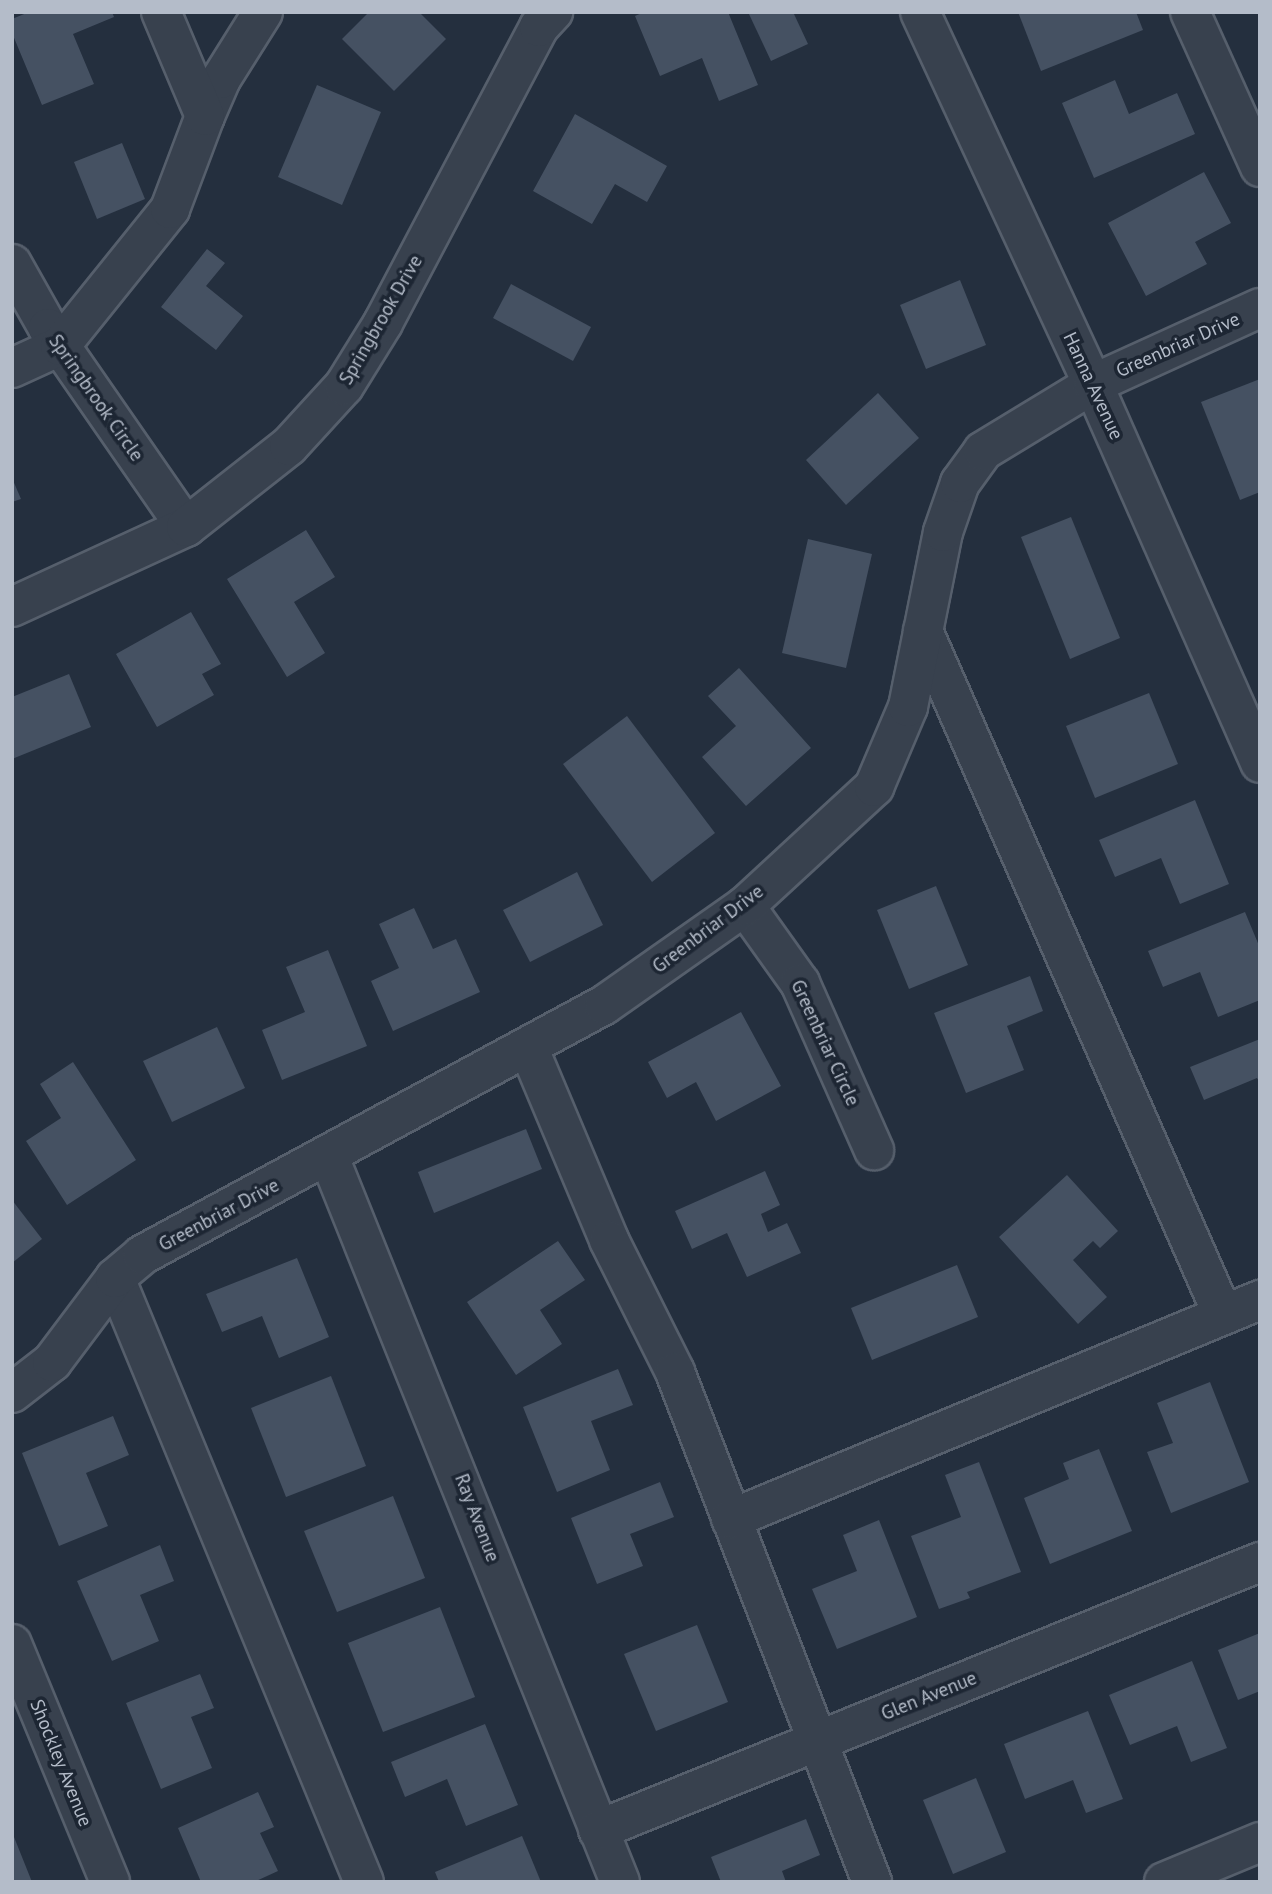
<!DOCTYPE html>
<html>
<head>
<meta charset="utf-8">
<style>
  body { margin:0 }
  #map { position:relative; width:1272px; height:1894px; overflow:hidden; background:#242f3e; font-family:"PT Sans",sans-serif }
  div>[style] { position:absolute }
  .building>* { inset:0; background:#455162 }
  .roads { filter:drop-shadow(2px 0 #565f6c) drop-shadow(-2px 0 #565f6c) drop-shadow(0 2px #565f6c) drop-shadow(0 -2px #565f6c) }
  .minor>* { height:38px; margin:-19px; padding:0 19px; transform-origin:19px; border-radius:19px; background:#38414e }
  span { translate:-50% -50%; white-space:nowrap; text-align:center; line-height:1.15; -webkit-text-stroke:7px #1d2633; paint-order:stroke }
  .street-label { font-size:19px; color:#b4bcc9 }
  .frame { position:absolute; inset:0; border:14px solid #b4bcc9; pointer-events:none }
</style>
</head>
<body>
<div id="map">
  <div class="building">
    <i style="clip-path:polygon(29px 12px,112px 12px,114px 17px,73px 34px,94px 84px,42px 105px,12px 33px,12px 19px)"></i>
    <i style="clip-path:polygon(369px 12px,419px 12px,446px 39px,394px 91px,342px 39px)"></i>
    <i style="clip-path:polygon(644px 12px,728px 12px,758px 85px,719px 101px,702px 58px,660px 76px,635px 16px)"></i>
    <i style="clip-path:polygon(748px 12px,793px 12px,808px 44px,771px 61px)"></i>
    <i style="clip-path:polygon(1018px 12px,1136px 12px,1143px 30px,1041px 71px)"></i>
    <i style="clip-path:polygon(1115px 80px,1129px 114px,1177px 93px,1195px 134px,1094px 178px,1062px 103px)"></i>
    <i style="clip-path:polygon(317px 85px,381px 112px,342px 205px,278px 177px)"></i>
    <i style="clip-path:polygon(575px 114px,667px 166px,647px 202px,615px 184px,592px 224px,533px 191px)"></i>
    <i style="clip-path:polygon(122px 143px,145px 199px,97px 219px,74px 162px)"></i>
    <i style="clip-path:polygon(1204px 172px,1231px 223px,1195px 242px,1207px 264px,1146px 296px,1108px 223px)"></i>
    <i style="clip-path:polygon(207px 249px,225px 263px,206px 286px,243px 316px,216px 350px,161px 307px)"></i>
    <i style="clip-path:polygon(960px 280px,986px 345px,926px 369px,900px 305px)"></i>
    <i style="clip-path:polygon(511px 284px,591px 327px,573px 361px,493px 318px)"></i>
    <i style="clip-path:polygon(1260px 379px,1260px 492px,1240px 500px,1201px 402px)"></i>
    <i style="clip-path:polygon(878px 393px,919px 438px,846px 505px,806px 460px)"></i>
    <i style="clip-path:polygon(12px 478px,21px 499px,12px 502px)"></i>
    <i style="clip-path:polygon(1071px 517px,1120px 638px,1070px 659px,1021px 537px)"></i>
    <i style="clip-path:polygon(306px 530px,335px 577px,294px 602px,325px 653px,287px 677px,227px 579px)"></i>
    <i style="clip-path:polygon(808px 539px,872px 554px,846px 668px,782px 653px)"></i>
    <i style="clip-path:polygon(191px 612px,221px 664px,202px 674px,214px 695px,157px 727px,116px 654px)"></i>
    <i style="clip-path:polygon(739px 668px,811px 748px,746px 806px,702px 757px,736px 726px,708px 696px)"></i>
    <i style="clip-path:polygon(69px 674px,91px 727px,12px 759px,12px 697px)"></i>
    <i style="clip-path:polygon(1149px 693px,1178px 764px,1095px 798px,1066px 726px)"></i>
    <i style="clip-path:polygon(627px 716px,715px 833px,652px 882px,563px 764px)"></i>
    <i style="clip-path:polygon(1195px 800px,1229px 884px,1180px 904px,1161px 858px,1115px 877px,1099px 840px)"></i>
    <i style="clip-path:polygon(577px 872px,603px 925px,530px 962px,503px 910px)"></i>
    <i style="clip-path:polygon(936px 886px,968px 965px,909px 989px,877px 910px)"></i>
    <i style="clip-path:polygon(414px 908px,433px 949px,456px 939px,480px 992px,393px 1031px,371px 981px,399px 968px,379px 924px)"></i>
    <i style="clip-path:polygon(1245px 912px,1260px 948px,1260px 1000px,1218px 1017px,1200px 972px,1163px 987px,1148px 951px)"></i>
    <i style="clip-path:polygon(328px 950px,367px 1046px,282px 1080px,262px 1030px,305px 1012px,286px 967px)"></i>
    <i style="clip-path:polygon(1030px 976px,1043px 1011px,1007px 1026px,1024px 1070px,966px 1093px,934px 1013px)"></i>
    <i style="clip-path:polygon(741px 1012px,781px 1086px,716px 1121px,696px 1082px,667px 1098px,648px 1062px)"></i>
    <i style="clip-path:polygon(217px 1027px,245px 1088px,172px 1122px,143px 1061px)"></i>
    <i style="clip-path:polygon(1260px 1039px,1260px 1083px,1257px 1078px,1204px 1100px,1190px 1067px)"></i>
    <i style="clip-path:polygon(73px 1062px,136px 1160px,67px 1205px,26px 1141px,61px 1118px,40px 1084px)"></i>
    <i style="clip-path:polygon(526px 1129px,542px 1169px,434px 1213px,418px 1172px)"></i>
    <i style="clip-path:polygon(765px 1171px,780px 1205px,761px 1214px,768px 1232px,787px 1223px,801px 1253px,747px 1277px,727px 1233px,692px 1249px,675px 1211px)"></i>
    <i style="clip-path:polygon(1067px 1175px,1118px 1231px,1100px 1248px,1093px 1241px,1073px 1260px,1107px 1297px,1078px 1324px,999px 1237px)"></i>
    <i style="clip-path:polygon(12px 1200px,42px 1239px,12px 1263px)"></i>
    <i style="clip-path:polygon(558px 1241px,585px 1280px,540px 1310px,562px 1344px,516px 1375px,467px 1302px)"></i>
    <i style="clip-path:polygon(297px 1258px,329px 1337px,279px 1358px,262px 1316px,222px 1332px,206px 1294px)"></i>
    <i style="clip-path:polygon(957px 1265px,978px 1317px,872px 1360px,851px 1308px)"></i>
    <i style="clip-path:polygon(618px 1369px,633px 1405px,591px 1421px,610px 1470px,557px 1492px,523px 1407px)"></i>
    <i style="clip-path:polygon(331px 1376px,366px 1466px,286px 1497px,251px 1408px)"></i>
    <i style="clip-path:polygon(1210px 1382px,1249px 1482px,1171px 1513px,1147px 1452px,1173px 1443px,1157px 1403px)"></i>
    <i style="clip-path:polygon(113px 1416px,129px 1455px,86px 1473px,108px 1526px,59px 1546px,22px 1453px)"></i>
    <i style="clip-path:polygon(1099px 1449px,1132px 1531px,1050px 1564px,1024px 1498px,1069px 1479px,1063px 1463px)"></i>
    <i style="clip-path:polygon(979px 1462px,1021px 1572px,967px 1592px,970px 1598px,939px 1609px,911px 1536px,961px 1517px,945px 1475px)"></i>
    <i style="clip-path:polygon(660px 1482px,674px 1517px,630px 1534px,643px 1566px,597px 1584px,571px 1518px)"></i>
    <i style="clip-path:polygon(393px 1496px,425px 1578px,337px 1612px,304px 1531px)"></i>
    <i style="clip-path:polygon(879px 1520px,917px 1617px,837px 1649px,812px 1589px,857px 1571px,843px 1535px)"></i>
    <i style="clip-path:polygon(160px 1545px,174px 1581px,140px 1595px,159px 1641px,112px 1661px,77px 1581px)"></i>
    <i style="clip-path:polygon(440px 1607px,475px 1697px,383px 1732px,348px 1643px)"></i>
    <i style="clip-path:polygon(697px 1625px,728px 1702px,656px 1731px,624px 1654px)"></i>
    <i style="clip-path:polygon(1260px 1633px,1260px 1691px,1238px 1700px,1218px 1650px)"></i>
    <i style="clip-path:polygon(1192px 1661px,1227px 1748px,1191px 1762px,1177px 1726px,1130px 1745px,1109px 1695px)"></i>
    <i style="clip-path:polygon(200px 1674px,214px 1708px,191px 1717px,212px 1768px,161px 1789px,126px 1703px)"></i>
    <i style="clip-path:polygon(1088px 1711px,1123px 1799px,1086px 1813px,1073px 1780px,1025px 1799px,1004px 1744px)"></i>
    <i style="clip-path:polygon(485px 1724px,518px 1805px,466px 1826px,447px 1779px,405px 1797px,391px 1762px)"></i>
    <i style="clip-path:polygon(976px 1778px,1006px 1852px,953px 1874px,923px 1800px)"></i>
    <i style="clip-path:polygon(258px 1792px,274px 1827px,260px 1833px,278px 1871px,254px 1882px,201px 1882px,178px 1828px)"></i>
    <i style="clip-path:polygon(806px 1819px,820px 1855px,782px 1871px,786px 1882px,721px 1882px,711px 1857px)"></i>
    <i style="clip-path:polygon(12px 1832px,32px 1882px,12px 1882px)"></i>
    <i style="clip-path:polygon(522px 1836px,541px 1882px,439px 1882px,435px 1872px)"></i>
  </div>
  <div class="roads">
    <div class="minor">
      <i style="left:920px;top:12px;width:410px;rotate:65.1deg"></i>
      <i style="left:1093px;top:384px;width:414px;rotate:66.2deg"></i>
      <i style="left:1190px;top:12px;width:170px;rotate:65.7deg"></i>
      <i style="left:205px;top:116px;width:40px;rotate:-66.6deg"></i>
      <i style="left:221px;top:79px;width:79px;rotate:-57.9deg"></i>
      <i style="left:12px;top:264px;width:73px;rotate:60.6deg"></i>
      <i style="left:48px;top:328px;width:242px;rotate:55.3deg"></i>
      <i style="left:12px;top:368px;width:53px;rotate:-24.6deg"></i>
      <i style="left:60px;top:346px;width:176px;rotate:-51.2deg"></i>
      <i style="left:170px;top:209px;width:99px;rotate:-69.4deg"></i>
      <i style="left:205px;top:116px;width:113px;rotate:-112.9deg"></i>
      <i style="left:12px;top:607px;width:192px;rotate:-24.7deg"></i>
      <i style="left:186px;top:527px;width:131px;rotate:-38.2deg"></i>
      <i style="left:289px;top:446px;width:81px;rotate:-47.5deg"></i>
      <i style="left:344px;top:386px;width:74px;rotate:-58.2deg"></i>
      <i style="left:383px;top:323px;width:335px;rotate:-62.2deg"></i>
      <i style="left:539px;top:27px;width:21px;rotate:-47deg"></i>
      <i style="left:923px;top:631px;width:747px;rotate:66.32deg"></i>
      <i style="left:745px;top:906px;width:95px;rotate:54.5deg"></i>
      <i style="left:800px;top:983px;width:183px;rotate:66.1deg"></i>
      <i style="left:528px;top:1047px;width:209px;rotate:67.2deg"></i>
      <i style="left:609px;top:1240px;width:148px;rotate:63.4deg"></i>
      <i style="left:675px;top:1372px;width:547px;rotate:68.88deg"></i>
      <i style="left:329px;top:1157px;width:781px;rotate:68.13deg"></i>
      <i style="left:115px;top:1278px;width:653px;rotate:67.6deg"></i>
      <i style="left:12px;top:1393px;width:51px;rotate:-37.8deg"></i>
      <i style="left:52px;top:1362px;width:105px;rotate:-53.1deg"></i>
      <i style="left:115px;top:1278px;width:35px;rotate:-40deg"></i>
      <i style="left:142px;top:1255px;width:525px;rotate:-28.42deg"></i>
      <i style="left:604px;top:1005px;width:172px;rotate:-35.1deg"></i>
      <i style="left:745px;top:906px;width:176px;rotate:-42.7deg"></i>
      <i style="left:874px;top:787px;width:87px;rotate:-67deg"></i>
      <i style="left:908px;top:707px;width:178px;rotate:-78.7deg"></i>
      <i style="left:943px;top:532px;width:52px;rotate:-70.9deg"></i>
      <i style="left:960px;top:483px;width:39px;rotate:-54deg"></i>
      <i style="left:983px;top:451px;width:129px;rotate:-31.3deg"></i>
      <i style="left:1093px;top:384px;width:183px;rotate:-24.5deg"></i>
      <i style="left:731px;top:1519px;width:573px;rotate:-22.49deg"></i>
      <i style="left:12px;top:1644px;width:257px;rotate:67.6deg"></i>
      <i style="left:598px;top:1830px;width:714px;rotate:-22.04deg"></i>
      <i style="left:1164px;top:1882px;width:104px;rotate:-22.6deg"></i>
    </div>
  </div>
  <div class="street-label">
    <span style="left:381px;top:320px;rotate:-60deg">Springbrook Drive</span>
    <span style="left:1178px;top:345px;rotate:-24deg">Greenbriar Drive</span>
    <span style="left:1093px;top:386px;rotate:65deg">Hanna Avenue</span>
    <span style="left:96px;top:398px;rotate:55deg">Springbrook Circle</span>
    <span style="left:708px;top:929px;rotate:-37deg">Greenbriar Drive</span>
    <span style="left:825px;top:1043px;rotate:65deg">Greenbriar Circle</span>
    <span style="left:219px;top:1215px;rotate:-28deg">Greenbriar Drive</span>
    <span style="left:477px;top:1518px;rotate:69deg">Ray Avenue</span>
    <span style="left:929px;top:1696px;rotate:-22deg">Glen Avenue</span>
    <span style="left:61px;top:1763px;rotate:68deg">Shockley Avenue</span>
  </div>
  <div class="frame"></div>
</div>
</body>
</html>
